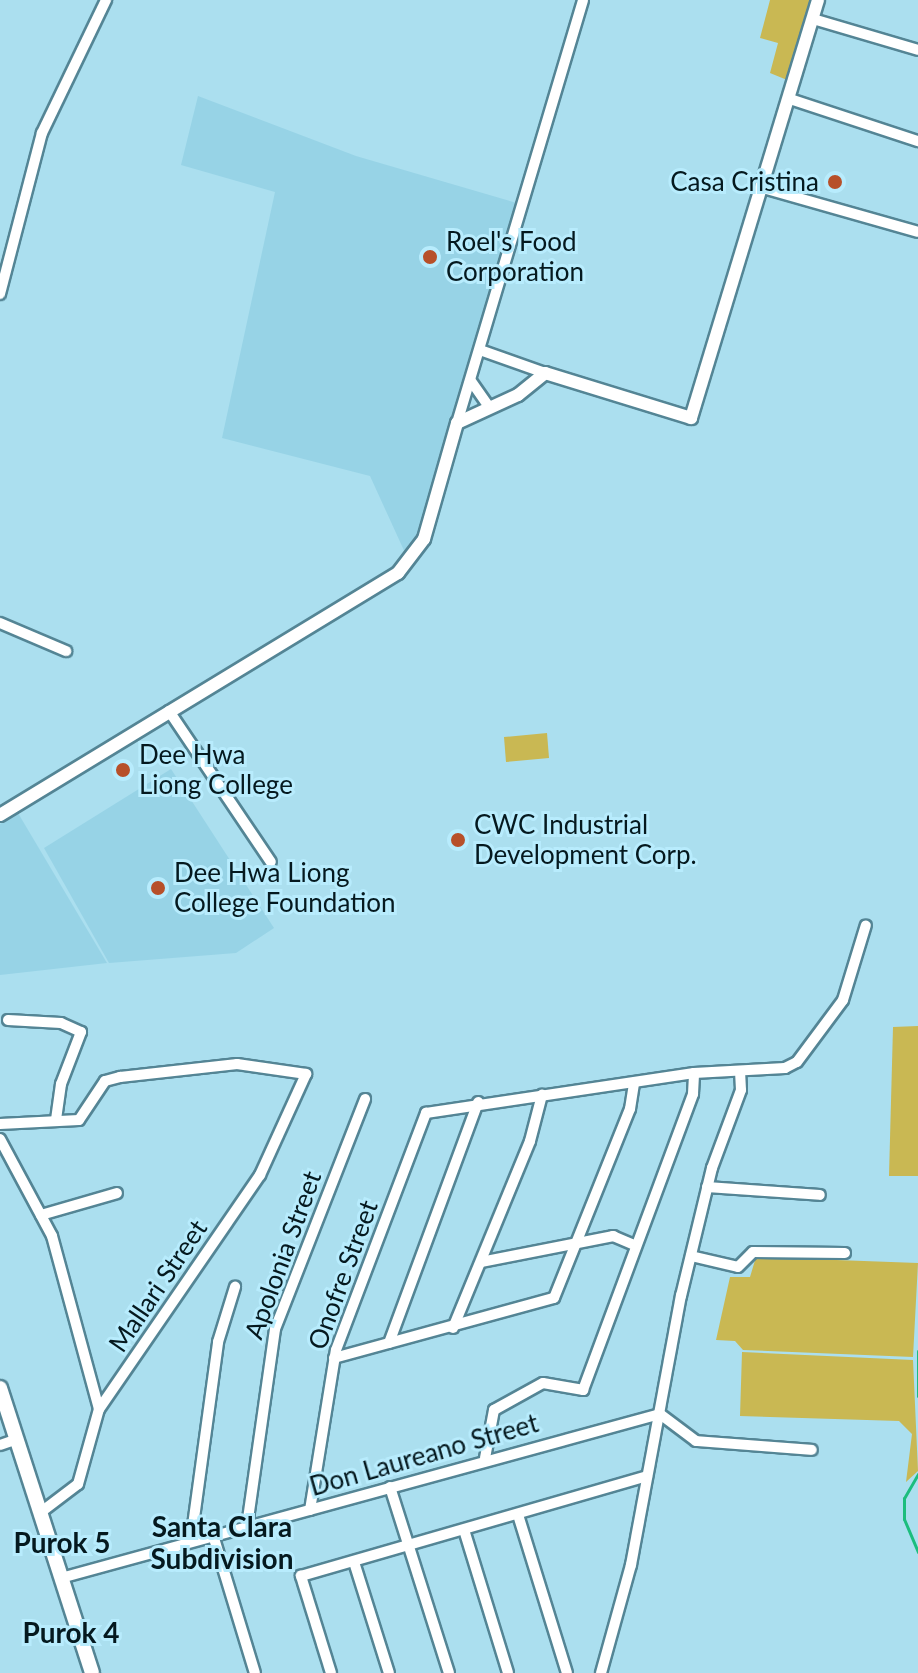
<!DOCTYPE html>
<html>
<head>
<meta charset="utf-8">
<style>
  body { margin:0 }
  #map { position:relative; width:918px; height:1673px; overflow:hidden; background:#abdfef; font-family:Lato,sans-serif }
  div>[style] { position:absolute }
  .built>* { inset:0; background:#97d3e6 }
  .green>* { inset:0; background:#c9b853 }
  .stream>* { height:3px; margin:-1.5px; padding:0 1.5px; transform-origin:1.5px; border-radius:1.5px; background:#1cbd7d }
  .roads { filter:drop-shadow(2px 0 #548595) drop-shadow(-2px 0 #548595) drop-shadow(0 2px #548595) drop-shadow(0 -2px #548595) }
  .minor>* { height:10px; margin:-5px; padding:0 5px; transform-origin:5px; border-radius:5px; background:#fff }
  .tertiary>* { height:12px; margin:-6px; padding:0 6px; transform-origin:6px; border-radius:6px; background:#fff }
  .secondary>* { height:14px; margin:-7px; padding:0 7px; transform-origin:7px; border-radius:7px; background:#fff }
  .dots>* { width:22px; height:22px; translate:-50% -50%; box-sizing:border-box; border:4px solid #b8ecfd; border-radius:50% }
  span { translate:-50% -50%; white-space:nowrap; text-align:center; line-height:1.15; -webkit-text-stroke:6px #b8ecfd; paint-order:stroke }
  .poi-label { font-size:26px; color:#05191f }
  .right { translate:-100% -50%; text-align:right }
  .left { translate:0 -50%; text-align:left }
  .street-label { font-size:26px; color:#05191f }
  .neighbourhood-label { font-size:28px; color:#05191f; font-weight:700 }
</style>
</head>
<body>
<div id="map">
  <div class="built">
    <i style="clip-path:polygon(198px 96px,356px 156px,520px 204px,412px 555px,407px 557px,370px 476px,222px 438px,275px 192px,181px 165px)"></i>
    <i style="clip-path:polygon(171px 769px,274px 928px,236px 953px,109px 963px,44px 848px)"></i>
    <i style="clip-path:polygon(18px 813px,107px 963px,0 975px,0 824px)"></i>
  </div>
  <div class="green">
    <i style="clip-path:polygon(770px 0,816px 0,792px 82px,770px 73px,778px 43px,760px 38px)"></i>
    <i style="clip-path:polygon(547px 733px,549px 758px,506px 762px,504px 737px)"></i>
    <i style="clip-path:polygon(918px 1026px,918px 1176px,889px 1176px,893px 1027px)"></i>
    <i style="clip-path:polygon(756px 1257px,918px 1263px,913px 1357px,743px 1350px,735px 1341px,716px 1340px,730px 1277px,750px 1277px)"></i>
    <i style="clip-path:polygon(742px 1352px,913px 1360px,918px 1471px,906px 1482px,912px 1434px,899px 1421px,740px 1416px)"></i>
  </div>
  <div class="stream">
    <i style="left:918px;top:1351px;width:45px;rotate:90deg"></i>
    <i style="left:918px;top:1474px;width:28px;rotate:120deg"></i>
    <i style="left:904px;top:1498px;width:21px;rotate:90deg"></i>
    <i style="left:904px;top:1519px;width:36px;rotate:67deg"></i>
  </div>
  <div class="roads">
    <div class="minor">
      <i style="left:813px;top:19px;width:109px;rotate:16.4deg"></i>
      <i style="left:790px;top:99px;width:135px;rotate:18.2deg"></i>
      <i style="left:763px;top:188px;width:161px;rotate:15.8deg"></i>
      <i style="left:0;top:294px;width:166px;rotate:-75.4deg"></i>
      <i style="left:42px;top:133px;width:148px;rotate:-64.3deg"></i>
      <i style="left:480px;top:350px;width:69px;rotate:19.5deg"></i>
      <i style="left:471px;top:381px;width:33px;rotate:55deg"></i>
      <i style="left:457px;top:423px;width:441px;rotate:-73.4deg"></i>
      <i style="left:0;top:623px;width:72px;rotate:23deg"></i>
      <i style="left:169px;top:711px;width:182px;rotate:56deg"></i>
      <i style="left:8px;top:1020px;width:53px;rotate:3.2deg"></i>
      <i style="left:61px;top:1023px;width:22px;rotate:24deg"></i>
      <i style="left:81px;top:1032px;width:56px;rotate:111deg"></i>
      <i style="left:61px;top:1084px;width:36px;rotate:98deg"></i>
      <i style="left:0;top:1124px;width:79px;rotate:-2.9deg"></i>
      <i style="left:79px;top:1120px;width:47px;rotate:-56.3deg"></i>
      <i style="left:105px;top:1081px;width:16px;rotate:-15deg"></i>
      <i style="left:120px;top:1077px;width:118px;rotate:-6.3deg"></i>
      <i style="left:237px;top:1064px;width:70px;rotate:8.2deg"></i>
      <i style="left:306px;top:1074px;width:111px;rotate:114.5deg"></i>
      <i style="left:260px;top:1175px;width:284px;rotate:124.5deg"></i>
      <i style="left:99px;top:1409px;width:78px;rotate:105.6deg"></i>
      <i style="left:78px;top:1484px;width:48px;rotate:142.7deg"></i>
      <i style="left:0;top:1139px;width:110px;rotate:61.8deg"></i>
      <i style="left:52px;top:1236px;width:179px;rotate:74.8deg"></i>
      <i style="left:707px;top:1187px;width:113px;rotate:4deg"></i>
      <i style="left:41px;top:1215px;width:79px;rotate:-16.1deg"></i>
      <i style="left:691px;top:1256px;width:48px;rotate:13.2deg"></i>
      <i style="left:738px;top:1267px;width:21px;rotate:-45deg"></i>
      <i style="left:753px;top:1252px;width:92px;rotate:0.6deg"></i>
      <i style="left:481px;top:1262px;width:135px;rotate:-11.1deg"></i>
      <i style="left:613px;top:1236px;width:25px;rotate:23deg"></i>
      <i style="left:453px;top:1328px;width:202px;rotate:-67.6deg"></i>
      <i style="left:530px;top:1141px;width:48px;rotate:-75.4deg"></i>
      <i style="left:389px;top:1343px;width:257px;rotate:-69.7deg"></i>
      <i style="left:334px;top:1358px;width:228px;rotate:-15.3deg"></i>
      <i style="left:554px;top:1298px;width:204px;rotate:-68.1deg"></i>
      <i style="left:630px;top:1109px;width:25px;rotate:-81deg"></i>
      <i style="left:0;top:1445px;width:18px;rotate:-19deg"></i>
      <i style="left:485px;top:1458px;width:49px;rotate:-79.4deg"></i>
      <i style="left:494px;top:1410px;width:56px;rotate:-28.9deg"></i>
      <i style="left:543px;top:1383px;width:41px;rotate:9.9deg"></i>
      <i style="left:583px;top:1390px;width:316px;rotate:-69.6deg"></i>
      <i style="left:693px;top:1094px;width:21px;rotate:-87deg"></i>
      <i style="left:390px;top:1487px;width:195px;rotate:72.4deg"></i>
      <i style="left:310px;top:1510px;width:162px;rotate:-80.8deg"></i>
      <i style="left:336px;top:1350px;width:254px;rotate:-69.2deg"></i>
      <i style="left:426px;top:1113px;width:271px;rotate:-8.5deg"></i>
      <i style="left:694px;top:1073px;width:91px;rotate:-3.1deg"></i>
      <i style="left:785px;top:1068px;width:13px;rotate:-27deg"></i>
      <i style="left:797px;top:1062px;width:77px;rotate:-53.4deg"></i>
      <i style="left:843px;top:1000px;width:78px;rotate:-73deg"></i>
      <i style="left:519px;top:1518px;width:162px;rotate:72.8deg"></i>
      <i style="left:247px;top:1526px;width:199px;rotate:-81.9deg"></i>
      <i style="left:275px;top:1329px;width:247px;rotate:-68.6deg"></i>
      <i style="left:465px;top:1533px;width:146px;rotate:72.9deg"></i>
      <i style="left:213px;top:1535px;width:144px;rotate:73.1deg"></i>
      <i style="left:191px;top:1540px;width:200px;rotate:-82.2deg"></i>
      <i style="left:218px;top:1342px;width:58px;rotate:-72.8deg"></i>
      <i style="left:354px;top:1562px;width:116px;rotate:72.5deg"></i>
      <i style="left:61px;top:1578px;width:621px;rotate:-15.31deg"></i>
      <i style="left:660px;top:1414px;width:45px;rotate:36.9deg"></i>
      <i style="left:696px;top:1441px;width:116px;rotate:4.4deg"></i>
      <i style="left:331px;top:1673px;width:102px;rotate:-107.2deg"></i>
      <i style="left:301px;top:1576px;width:360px;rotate:-16.1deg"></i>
      <i style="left:601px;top:1673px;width:112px;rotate:-74.5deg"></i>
      <i style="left:631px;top:1565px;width:274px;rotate:-79.5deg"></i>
      <i style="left:681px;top:1296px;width:132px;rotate:-76.4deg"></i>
      <i style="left:712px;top:1168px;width:83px;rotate:-69.6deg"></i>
      <i style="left:741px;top:1090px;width:19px;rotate:-93deg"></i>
    </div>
    <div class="tertiary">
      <i style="left:0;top:815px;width:466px;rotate:-31.3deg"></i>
      <i style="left:398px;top:573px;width:43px;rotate:-52.6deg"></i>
      <i style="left:424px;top:539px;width:121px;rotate:-74.1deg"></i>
      <i style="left:457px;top:423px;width:67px;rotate:-24.7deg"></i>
      <i style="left:518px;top:395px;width:35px;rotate:-39deg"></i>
      <i style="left:545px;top:373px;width:153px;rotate:17.1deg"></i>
      <i style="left:691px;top:418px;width:437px;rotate:-73.1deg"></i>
    </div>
    <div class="secondary">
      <i style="left:0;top:1388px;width:299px;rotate:72.1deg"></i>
    </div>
  </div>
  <div class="dots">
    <i style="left:835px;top:182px;background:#b7502a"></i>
    <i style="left:430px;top:257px;background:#b7502a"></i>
    <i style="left:123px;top:770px;background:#b7502a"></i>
    <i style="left:458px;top:840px;background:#b7502a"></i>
    <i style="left:158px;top:888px;background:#b7502a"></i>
  </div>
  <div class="poi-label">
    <span class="right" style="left:819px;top:182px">Casa Cristina</span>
    <span class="left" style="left:446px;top:257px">Roel's Food<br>Corporation</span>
    <span class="left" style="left:139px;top:770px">Dee Hwa<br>Liong College</span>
    <span class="left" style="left:474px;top:840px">CWC Industrial<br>Development Corp.</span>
    <span class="left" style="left:174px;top:888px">Dee Hwa Liong<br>College Foundation</span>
  </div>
  <div class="street-label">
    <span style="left:283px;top:1255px;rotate:-70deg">Apolonia Street</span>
    <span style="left:343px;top:1275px;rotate:-70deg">Onofre Street</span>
    <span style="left:158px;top:1286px;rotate:-56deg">Mallari Street</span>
    <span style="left:424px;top:1455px;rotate:-16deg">Don Laureano Street</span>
  </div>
  <div class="neighbourhood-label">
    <span style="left:222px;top:1542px">Santa Clara<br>Subdivision</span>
    <span style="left:62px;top:1542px">Purok 5</span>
    <span style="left:71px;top:1632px">Purok 4</span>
  </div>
</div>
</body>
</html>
